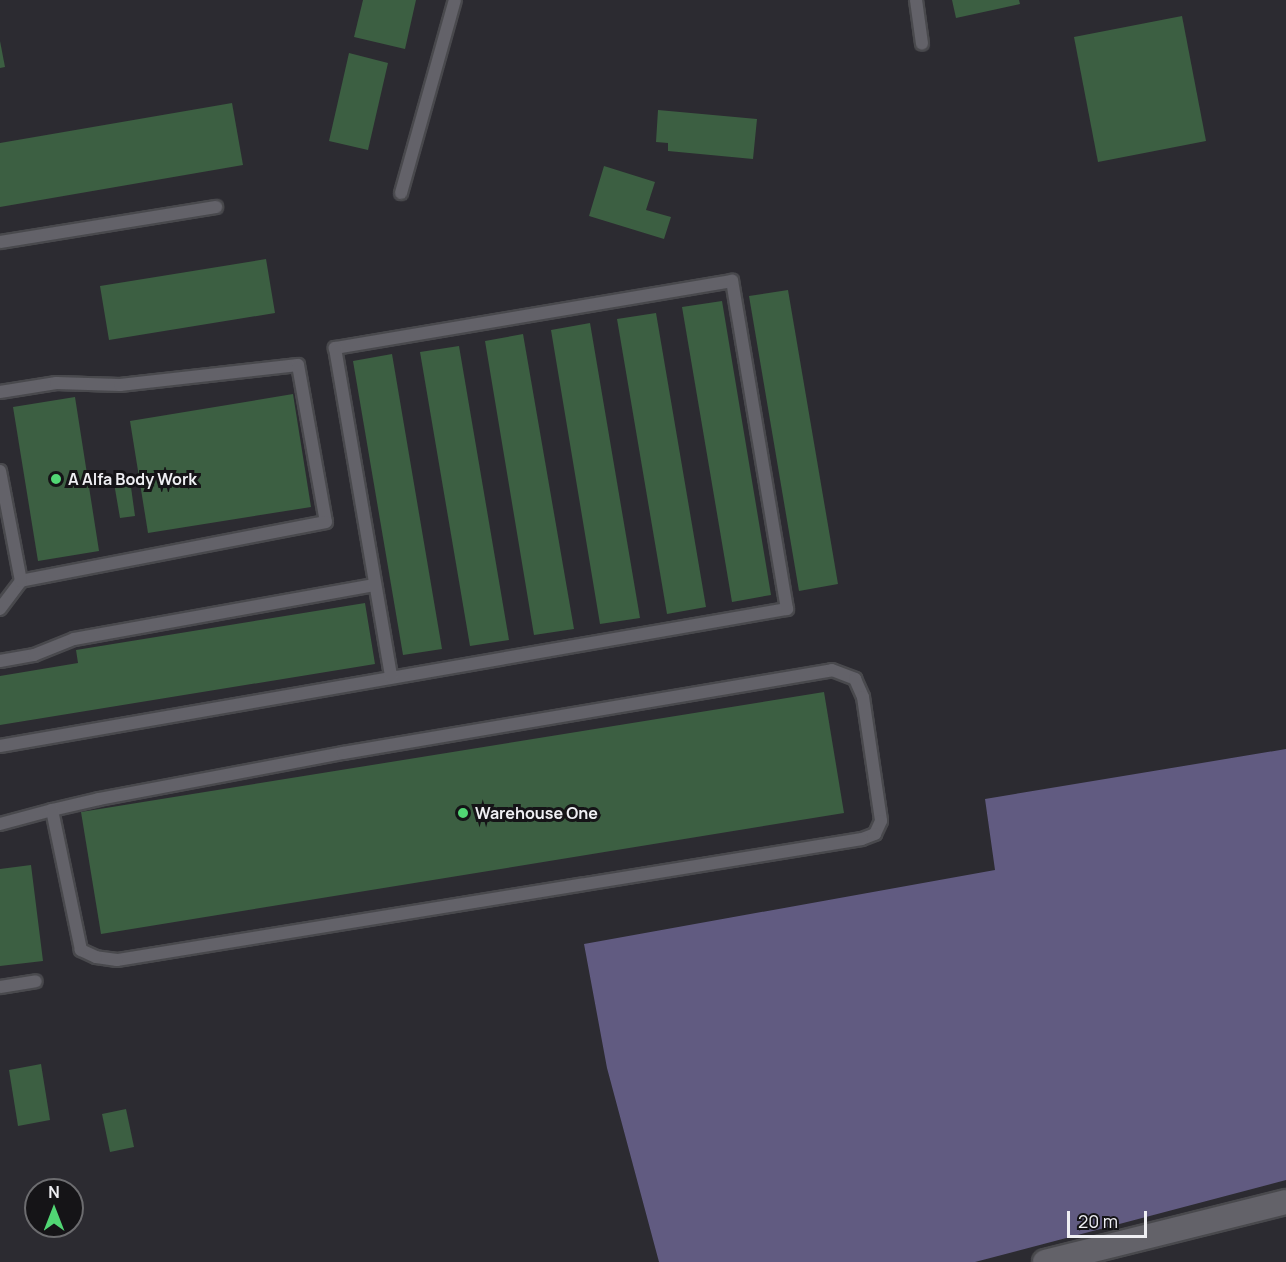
<!DOCTYPE html>
<html>
<head>
<meta charset="utf-8">
<style>
  body { margin:0 }
  #map { position:relative; width:1286px; height:1262px; overflow:hidden; background:#2c2b31; font-family:Manrope,sans-serif }
  div>[style] { position:absolute }
  .forest>* { inset:0; background:#615b81 }
  .building>* { inset:0; background:#3c5f42 }
  .roads { filter:drop-shadow(2px 0 #49494d) drop-shadow(-2px 0 #49494d) drop-shadow(0 2px #49494d) drop-shadow(0 -2px #49494d) }
  .lane>* { height:12px; margin:-6px; padding:0 6px; transform-origin:6px; border-radius:6px; background:#636269 }
  .street>* { height:24px; margin:-12px; padding:0 12px; transform-origin:12px; border-radius:12px; background:#636269 }
  .dots>* { width:16px; height:16px; translate:-50% -50%; box-sizing:border-box; border:3px solid #151417; border-radius:50% }
  span { translate:-50% -50%; white-space:nowrap; text-align:center; line-height:1.15; -webkit-text-stroke:6px #151417; paint-order:stroke }
  .poi-label { font-size:16px; color:#efeff3; font-weight:700 }
  .left { translate:0 -50%; text-align:left }
  .north { position:absolute; left:24px; top:1178px; width:60px; height:60px; box-sizing:border-box; background:#151417; border:2px solid #6c6c6f; border-radius:50%; rotate:0deg; font-size:16px; font-weight:700; line-height:24px; text-align:center; color:#efeff3 }
  .north::after { content:''; display:block; margin:auto; width:21px; height:27px; background:#51d674; clip-path:polygon(50% 0,100% 100%,50% 72%,0 100%) }
  .scale { position:absolute; left:1067px; top:1211px; width:80px; height:27px; box-sizing:border-box; border:3px solid #efeff3; border-top:0; padding-left:8px; font-size:18px; line-height:21px; white-space:nowrap; color:#efeff3; -webkit-text-stroke:4px #151417; paint-order:stroke }
</style>
</head>
<body>
<div id="map">
  <div class="forest">
    <i style="clip-path:polygon(1286px 749px,1286px 1180px,975px 1262px,659px 1262px,607px 1068px,584px 944px,995px 870px,985px 799px)"></i>
  </div>
  <div class="building">
    <i style="clip-path:polygon(363px 0,416px 0,405px 49px,354px 37px)"></i>
    <i style="clip-path:polygon(952px 0,1019px 0,1020px 4px,956px 18px)"></i>
    <i style="clip-path:polygon(1182px 16px,1206px 141px,1098px 162px,1074px 37px)"></i>
    <i style="clip-path:polygon(0 41px,5px 67px,0 68px)"></i>
    <i style="clip-path:polygon(349px 53px,388px 63px,368px 150px,329px 141px)"></i>
    <i style="clip-path:polygon(232px 103px,243px 165px,0 207px,0 143px)"></i>
    <i style="clip-path:polygon(658px 110px,757px 119px,753px 159px,668px 151px,668px 143px,656px 142px)"></i>
    <i style="clip-path:polygon(604px 166px,655px 182px,646px 210px,671px 217px,664px 239px,589px 216px)"></i>
    <i style="clip-path:polygon(266px 259px,275px 313px,109px 340px,100px 286px)"></i>
    <i style="clip-path:polygon(788px 290px,838px 584px,799px 591px,749px 296px)"></i>
    <i style="clip-path:polygon(722px 301px,771px 595px,732px 602px,682px 307px)"></i>
    <i style="clip-path:polygon(656px 313px,706px 607px,667px 614px,617px 319px)"></i>
    <i style="clip-path:polygon(590px 323px,640px 618px,600px 624px,551px 330px)"></i>
    <i style="clip-path:polygon(523px 334px,574px 629px,534px 635px,485px 341px)"></i>
    <i style="clip-path:polygon(459px 346px,509px 640px,470px 646px,420px 352px)"></i>
    <i style="clip-path:polygon(392px 354px,442px 649px,403px 655px,353px 361px)"></i>
    <i style="clip-path:polygon(293px 394px,311px 507px,148px 533px,130px 421px)"></i>
    <i style="clip-path:polygon(75px 397px,99px 551px,38px 561px,13px 407px)"></i>
    <i style="clip-path:polygon(130px 480px,135px 516px,120px 518px,114px 483px)"></i>
    <i style="clip-path:polygon(365px 603px,375px 664px,0 725px,0 676px,78px 663px,76px 650px)"></i>
    <i style="clip-path:polygon(824px 692px,844px 813px,101px 934px,81px 812px)"></i>
    <i style="clip-path:polygon(31px 865px,43px 961px,0 966px,0 869px)"></i>
    <i style="clip-path:polygon(41px 1064px,50px 1120px,18px 1126px,9px 1070px)"></i>
    <i style="clip-path:polygon(126px 1109px,134px 1147px,110px 1152px,102px 1114px)"></i>
  </div>
  <div class="roads">
    <div class="lane">
      <i style="left:916px;top:0;width:44px;rotate:82.2deg"></i>
      <i style="left:401px;top:193px;width:200px;rotate:-74.4deg"></i>
      <i style="left:0;top:242px;width:219px;rotate:-9.2deg"></i>
      <i style="left:0;top:392px;width:57px;rotate:-9.1deg"></i>
      <i style="left:56px;top:383px;width:64px;rotate:1.8deg"></i>
      <i style="left:120px;top:385px;width:179px;rotate:-6.4deg"></i>
      <i style="left:298px;top:365px;width:159px;rotate:79.9deg"></i>
      <i style="left:326px;top:522px;width:311px;rotate:169.1deg"></i>
      <i style="left:21px;top:581px;width:35px;rotate:127deg"></i>
      <i style="left:0;top:471px;width:112px;rotate:79.2deg"></i>
      <i style="left:0;top:661px;width:35px;rotate:-10deg"></i>
      <i style="left:34px;top:655px;width:43px;rotate:-21.8deg"></i>
      <i style="left:74px;top:639px;width:305px;rotate:-10.2deg"></i>
      <i style="left:0;top:746px;width:799px;rotate:-9.88deg"></i>
      <i style="left:787px;top:609px;width:333px;rotate:-99.5deg"></i>
      <i style="left:732px;top:281px;width:403px;rotate:170.4deg"></i>
      <i style="left:335px;top:348px;width:333px;rotate:80.3deg"></i>
      <i style="left:0;top:824px;width:54px;rotate:-15.1deg"></i>
      <i style="left:52px;top:810px;width:48px;rotate:-13.2deg"></i>
      <i style="left:99px;top:799px;width:248px;rotate:-10.7deg"></i>
      <i style="left:343px;top:753px;width:496px;rotate:-9.6deg"></i>
      <i style="left:832px;top:670px;width:25px;rotate:21deg"></i>
      <i style="left:855px;top:679px;width:20px;rotate:66deg"></i>
      <i style="left:863px;top:697px;width:125px;rotate:81.7deg"></i>
      <i style="left:881px;top:821px;width:14px;rotate:115deg"></i>
      <i style="left:875px;top:834px;width:14px;rotate:159deg"></i>
      <i style="left:862px;top:839px;width:755px;rotate:170.77deg"></i>
      <i style="left:117px;top:960px;width:21px;rotate:-172deg"></i>
      <i style="left:96px;top:957px;width:17px;rotate:-155deg"></i>
      <i style="left:81px;top:950px;width:143px;rotate:-101.7deg"></i>
      <i style="left:0;top:987px;width:36px;rotate:-9deg"></i>
    </div>
    <div class="street">
      <i style="left:1045px;top:1262px;width:248px;rotate:-14deg"></i>
    </div>
  </div>
  <div class="dots">
    <i style="left:56px;top:479px;background:#51d674"></i>
    <i style="left:463px;top:813px;background:#51d674"></i>
  </div>
  <div class="poi-label">
    <span class="left" style="left:68px;top:479px">A Alfa Body Work</span>
    <span class="left" style="left:475px;top:813px">Warehouse One</span>
  </div>
  <div class="north">N</div>
  <div class="scale">20 m</div>
</div>
</body>
</html>
